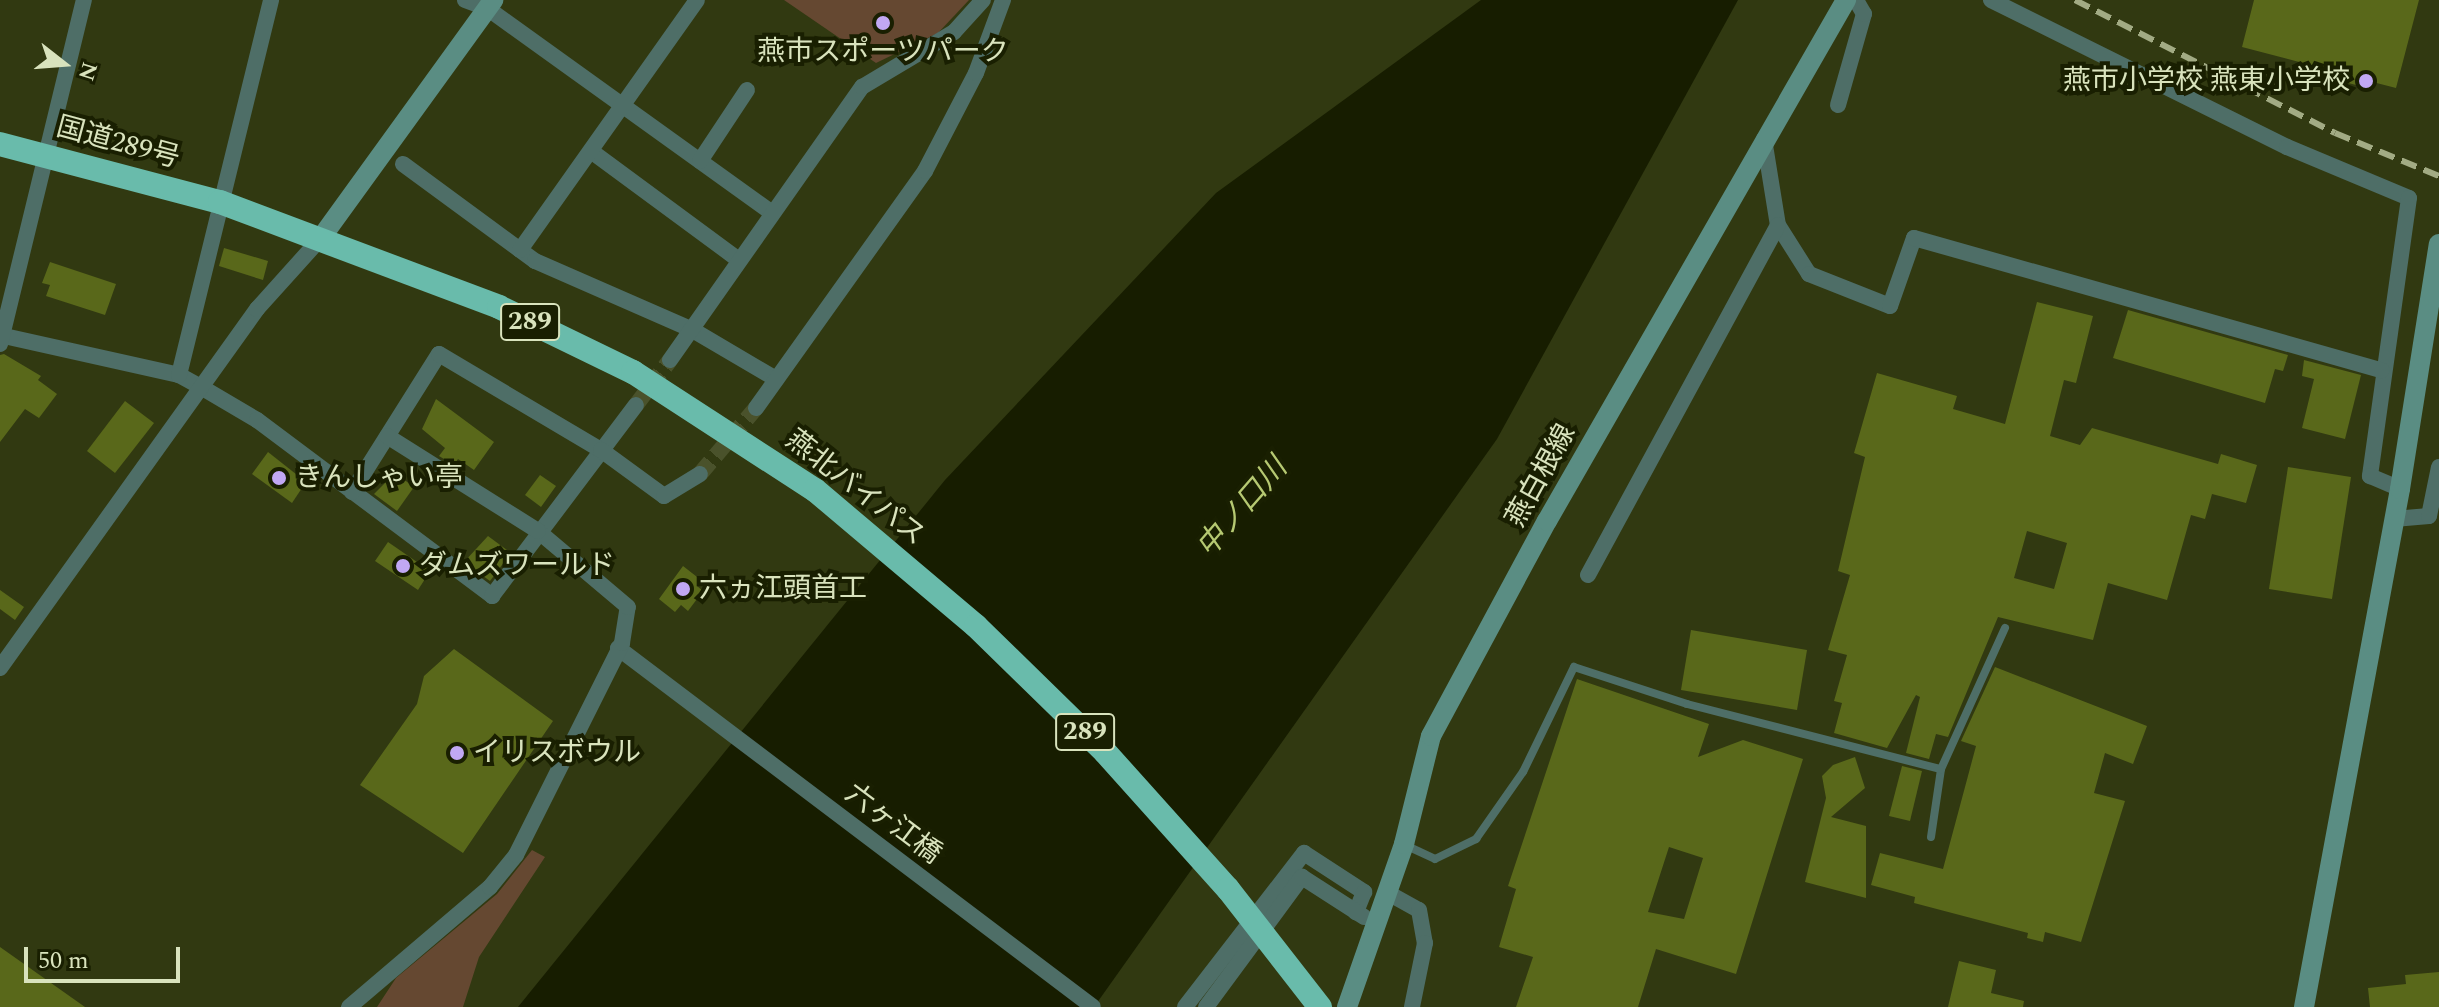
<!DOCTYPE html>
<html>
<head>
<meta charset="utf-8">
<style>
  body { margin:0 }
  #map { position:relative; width:2439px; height:1007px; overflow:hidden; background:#313911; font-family:Spectral,"Noto Sans JP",serif }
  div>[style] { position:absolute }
  .green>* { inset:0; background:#654831 }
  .water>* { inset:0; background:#171d00 }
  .building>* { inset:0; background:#59681a }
  .street-tunnel>* { height:16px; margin-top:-8px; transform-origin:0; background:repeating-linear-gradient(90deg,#4a522b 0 16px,transparent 0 24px) }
  .lane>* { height:8px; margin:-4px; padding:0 4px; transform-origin:4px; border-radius:4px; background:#4e6e67 }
  .street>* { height:16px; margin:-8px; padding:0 8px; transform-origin:8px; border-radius:8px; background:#4e6e67 }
  .secondary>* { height:20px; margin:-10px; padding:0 10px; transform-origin:10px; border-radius:10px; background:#5a8d83 }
  .highway>* { height:24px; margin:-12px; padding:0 12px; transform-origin:12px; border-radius:12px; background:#69bbab }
  .rail>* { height:6px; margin-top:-3px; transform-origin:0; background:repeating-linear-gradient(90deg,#a2ab84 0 16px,transparent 0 24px) }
  .highway-bridge>* { height:24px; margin:-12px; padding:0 12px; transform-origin:12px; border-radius:12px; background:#69bbab }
  .dots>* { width:22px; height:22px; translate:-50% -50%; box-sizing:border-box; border:4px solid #191f01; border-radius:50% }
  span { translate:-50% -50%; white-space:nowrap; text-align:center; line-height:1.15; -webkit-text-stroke:8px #191f01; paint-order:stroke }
  .shield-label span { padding:2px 6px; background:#191f01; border:2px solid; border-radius:6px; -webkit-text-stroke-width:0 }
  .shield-label { font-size:26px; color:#d9e3bd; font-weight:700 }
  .poi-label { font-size:28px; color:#d9e3bd }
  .right { translate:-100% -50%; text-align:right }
  .left { translate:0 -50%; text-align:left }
  .street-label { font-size:28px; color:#d9e3bd }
  .water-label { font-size:30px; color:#b6c972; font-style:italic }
  .north { position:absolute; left:24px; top:24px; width:80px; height:80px; -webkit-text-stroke:6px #191f01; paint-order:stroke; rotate:107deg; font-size:22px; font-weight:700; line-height:32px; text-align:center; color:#d9e3bd }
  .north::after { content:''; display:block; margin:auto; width:28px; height:36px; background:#d9e3bd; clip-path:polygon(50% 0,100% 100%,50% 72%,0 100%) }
  .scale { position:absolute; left:24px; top:947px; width:156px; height:36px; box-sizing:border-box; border:4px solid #d9e3bd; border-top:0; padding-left:10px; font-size:24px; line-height:28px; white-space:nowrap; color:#d9e3bd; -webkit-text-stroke:6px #191f01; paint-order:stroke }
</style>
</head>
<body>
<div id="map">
  <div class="green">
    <i style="clip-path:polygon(784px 0,969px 0,938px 33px,876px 63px)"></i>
    <i style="clip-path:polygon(532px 850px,545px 857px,479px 957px,463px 1007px,377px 1007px,396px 978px,497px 894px)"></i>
  </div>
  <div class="water">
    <i style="clip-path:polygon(1481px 0,1738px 0,1497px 439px,1094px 1007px,518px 1007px,945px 480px,1216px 193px)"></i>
  </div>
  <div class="building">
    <i style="clip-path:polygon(2254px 0,2419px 0,2396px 88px,2361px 79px,2360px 86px,2301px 71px,2303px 63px,2242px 47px)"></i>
    <i style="clip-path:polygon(224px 248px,268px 261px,263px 280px,219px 266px)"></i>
    <i style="clip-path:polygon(50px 262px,116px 284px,105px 315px,46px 296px,50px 285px,42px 283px)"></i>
    <i style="clip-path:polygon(evenodd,2037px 302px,2093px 316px,2076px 383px,2064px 380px,2050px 436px,2080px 445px,2092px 428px,2218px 464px,2221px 454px,2257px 465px,2246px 503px,2212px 494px,2205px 519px,2191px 515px,2167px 600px,2108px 583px,2093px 640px,1998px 617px,1948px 737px,1936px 734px,1929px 759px,1906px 753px,1920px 697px,1916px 695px,1887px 748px,1834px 733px,1842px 703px,1834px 701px,1847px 655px,1828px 650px,1850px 575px,1838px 571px,1865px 457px,1854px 453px,1877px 373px,1957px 396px,1953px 409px,2005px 424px,2037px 302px,2027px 531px,2067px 543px,2054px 589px,2014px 578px,2027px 531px)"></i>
    <i style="clip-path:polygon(2128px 310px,2288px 355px,2283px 371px,2275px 369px,2265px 403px,2113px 358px)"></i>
    <i style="clip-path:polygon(4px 354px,41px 376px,38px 380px,57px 394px,39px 418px,25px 409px,0 442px,0 355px)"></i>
    <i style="clip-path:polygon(2304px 360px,2361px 375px,2345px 439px,2302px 428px,2314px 379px,2302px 376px)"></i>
    <i style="clip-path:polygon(436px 399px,494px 442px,474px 470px,458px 459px,454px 465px,439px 456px,445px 448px,422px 429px)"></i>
    <i style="clip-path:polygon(125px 401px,154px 423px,115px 473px,87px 451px)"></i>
    <i style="clip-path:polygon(268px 452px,306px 482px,292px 503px,252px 474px)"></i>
    <i style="clip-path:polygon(2288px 467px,2351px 477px,2332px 599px,2269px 589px)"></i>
    <i style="clip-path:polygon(395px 473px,414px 487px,397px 511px,374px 494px)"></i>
    <i style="clip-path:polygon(540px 475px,556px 486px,541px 507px,525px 495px)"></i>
    <i style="clip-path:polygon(488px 536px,511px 553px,490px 581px,464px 562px)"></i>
    <i style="clip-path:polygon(388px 542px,430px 571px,418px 590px,375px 561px)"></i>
    <i style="clip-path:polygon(683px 566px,701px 580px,697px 586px,703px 591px,688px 611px,681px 605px,675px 612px,659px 599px)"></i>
    <i style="clip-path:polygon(0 590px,24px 607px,15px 620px,0 609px)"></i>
    <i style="clip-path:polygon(1691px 630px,1807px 650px,1797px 710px,1681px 690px)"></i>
    <i style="clip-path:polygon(454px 649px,553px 721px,463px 853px,360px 785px,417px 704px,424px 676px)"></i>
    <i style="clip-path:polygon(1995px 667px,2147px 726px,2133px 764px,2105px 753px,2094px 793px,2125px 801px,2081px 942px,2045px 932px,2043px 942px,2027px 938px,2028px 933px,1914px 903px,1915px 897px,1871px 885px,1880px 853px,1943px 869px,1976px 746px,1961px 741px)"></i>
    <i style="clip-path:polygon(evenodd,1577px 679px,1709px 724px,1698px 757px,1743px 740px,1803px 759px,1736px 974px,1656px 949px,1638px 1007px,1516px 1007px,1533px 957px,1499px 947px,1516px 889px,1508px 886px,1577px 679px,1669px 847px,1703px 858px,1684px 919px,1648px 912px,1669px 847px)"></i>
    <i style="clip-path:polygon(1855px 757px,1865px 788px,1831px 817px,1866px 826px,1866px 898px,1805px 882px,1826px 798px,1822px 776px,1833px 765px)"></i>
    <i style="clip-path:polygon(1902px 766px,1922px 771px,1910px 821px,1889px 816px)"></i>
    <i style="clip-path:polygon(0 947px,85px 1007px,0 1007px)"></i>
    <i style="clip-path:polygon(1959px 961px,1996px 970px,1991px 993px,2024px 1001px,2023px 1007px,1948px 1007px)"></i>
    <i style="clip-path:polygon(2439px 972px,2439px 1007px,2370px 1007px,2368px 988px,2406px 984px,2405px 975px)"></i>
  </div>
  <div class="street-tunnel">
    <i style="left:636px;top:405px;width:56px;rotate:-52.9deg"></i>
    <i style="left:700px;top:474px;width:87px;rotate:-49.7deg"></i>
  </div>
  <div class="lane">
    <i style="left:1931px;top:837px;width:69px;rotate:-81.6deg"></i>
    <i style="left:1941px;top:769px;width:155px;rotate:-65.6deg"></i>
    <i style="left:1405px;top:845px;width:33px;rotate:25deg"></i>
    <i style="left:1435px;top:859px;width:46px;rotate:-26deg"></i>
    <i style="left:1476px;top:839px;width:82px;rotate:-55deg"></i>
    <i style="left:1523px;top:772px;width:117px;rotate:-64.1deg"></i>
    <i style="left:1574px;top:667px;width:119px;rotate:18.1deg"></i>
    <i style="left:1687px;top:704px;width:262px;rotate:14.4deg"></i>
  </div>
  <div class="street">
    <i style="left:465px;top:0;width:23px;rotate:20deg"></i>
    <i style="left:487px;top:8px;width:350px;rotate:35.7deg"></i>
    <i style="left:1991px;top:0;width:330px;rotate:26.4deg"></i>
    <i style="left:2287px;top:147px;width:132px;rotate:22.7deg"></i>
    <i style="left:2409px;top:198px;width:281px;rotate:98deg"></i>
    <i style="left:2370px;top:476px;width:33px;rotate:23deg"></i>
    <i style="left:1838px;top:105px;width:95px;rotate:-74.1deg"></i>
    <i style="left:1864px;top:14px;width:16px;rotate:-120deg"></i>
    <i style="left:1764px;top:139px;width:87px;rotate:80.8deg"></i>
    <i style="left:1778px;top:225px;width:58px;rotate:57.7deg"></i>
    <i style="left:1809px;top:274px;width:87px;rotate:21.6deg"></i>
    <i style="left:1890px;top:306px;width:72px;rotate:-70.6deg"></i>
    <i style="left:1914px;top:238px;width:486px;rotate:15.8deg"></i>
    <i style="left:591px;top:151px;width:184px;rotate:36.4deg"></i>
    <i style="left:700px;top:161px;width:85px;rotate:-56.5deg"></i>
    <i style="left:403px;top:164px;width:164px;rotate:36.3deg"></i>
    <i style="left:535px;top:261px;width:170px;rotate:23.6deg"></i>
    <i style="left:691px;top:329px;width:99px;rotate:30.5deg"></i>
    <i style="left:520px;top:250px;width:306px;rotate:-54.7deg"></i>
    <i style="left:0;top:335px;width:183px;rotate:12.6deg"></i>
    <i style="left:179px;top:375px;width:25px;rotate:29deg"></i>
    <i style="left:201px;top:387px;width:65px;rotate:30.5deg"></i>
    <i style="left:257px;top:420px;width:294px;rotate:36.8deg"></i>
    <i style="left:492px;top:596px;width:239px;rotate:-53deg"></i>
    <i style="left:0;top:344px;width:354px;rotate:-76.3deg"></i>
    <i style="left:670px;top:360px;width:334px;rotate:-54.9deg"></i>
    <i style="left:862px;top:87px;width:107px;rotate:-30.9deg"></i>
    <i style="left:954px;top:32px;width:43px;rotate:-47.8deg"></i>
    <i style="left:179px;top:375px;width:386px;rotate:-76.2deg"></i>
    <i style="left:756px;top:408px;width:291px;rotate:-54.5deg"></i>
    <i style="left:925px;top:171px;width:110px;rotate:-62.5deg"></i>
    <i style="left:976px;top:73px;width:78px;rotate:-69.7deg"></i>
    <i style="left:352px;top:492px;width:163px;rotate:-57.8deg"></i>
    <i style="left:439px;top:354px;width:188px;rotate:30.7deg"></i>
    <i style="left:601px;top:450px;width:78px;rotate:36.1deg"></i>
    <i style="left:664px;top:496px;width:42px;rotate:-31.4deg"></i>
    <i style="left:2394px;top:519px;width:35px;rotate:-5deg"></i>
    <i style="left:2429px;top:516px;width:50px;rotate:-78.5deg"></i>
    <i style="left:1588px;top:575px;width:398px;rotate:-61.5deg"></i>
    <i style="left:618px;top:648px;width:595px;rotate:37.08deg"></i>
    <i style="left:0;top:668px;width:442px;rotate:-54.4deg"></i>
    <i style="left:257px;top:309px;width:96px;rotate:-48deg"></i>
    <i style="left:1388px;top:893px;width:35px;rotate:29deg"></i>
    <i style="left:1419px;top:910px;width:34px;rotate:80deg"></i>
    <i style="left:1425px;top:943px;width:65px;rotate:101.5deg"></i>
    <i style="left:349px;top:1007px;width:185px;rotate:-40.4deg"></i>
    <i style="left:490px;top:887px;width:41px;rotate:-50.9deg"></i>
    <i style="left:516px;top:855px;width:237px;rotate:-63.4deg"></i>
    <i style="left:622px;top:643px;width:36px;rotate:-81deg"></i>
    <i style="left:628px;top:607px;width:118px;rotate:-139.8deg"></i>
    <i style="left:538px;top:531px;width:178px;rotate:-147.8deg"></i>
    <i style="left:1185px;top:1007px;width:195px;rotate:-52.3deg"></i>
    <i style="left:1304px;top:853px;width:72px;rotate:33deg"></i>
    <i style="left:1364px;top:892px;width:22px;rotate:112deg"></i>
    <i style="left:1206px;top:1007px;width:162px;rotate:-53.6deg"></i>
    <i style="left:1302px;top:877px;width:74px;rotate:32.8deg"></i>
  </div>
  <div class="secondary">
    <i style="left:321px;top:238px;width:294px;rotate:-54.1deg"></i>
    <i style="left:1347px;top:1007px;width:173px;rotate:-70.7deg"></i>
    <i style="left:1404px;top:844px;width:111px;rotate:-76deg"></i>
    <i style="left:1431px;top:736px;width:244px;rotate:-61.7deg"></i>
    <i style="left:1547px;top:521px;width:601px;rotate:-60.15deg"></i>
    <i style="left:2304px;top:1007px;width:527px;rotate:-79.5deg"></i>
    <i style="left:2400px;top:489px;width:248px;rotate:-81deg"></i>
  </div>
  <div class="highway">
    <i style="left:0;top:144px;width:228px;rotate:14.8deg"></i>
    <i style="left:220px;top:202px;width:298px;rotate:20.6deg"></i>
    <i style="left:499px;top:307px;width:149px;rotate:25.9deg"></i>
    <i style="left:633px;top:372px;width:217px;rotate:33deg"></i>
  </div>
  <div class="rail">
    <i style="left:2075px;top:0;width:292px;rotate:27.1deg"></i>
    <i style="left:2335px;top:133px;width:113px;rotate:22.5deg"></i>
  </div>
  <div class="highway-bridge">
    <i style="left:815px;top:490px;width:211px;rotate:40.2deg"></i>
    <i style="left:976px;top:626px;width:180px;rotate:44.3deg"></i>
    <i style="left:1105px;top:752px;width:184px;rotate:48.1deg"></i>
    <i style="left:1228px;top:889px;width:150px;rotate:52.1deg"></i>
  </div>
  <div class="dots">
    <i style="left:883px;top:23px;background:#c1a8f3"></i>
    <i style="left:2366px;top:81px;background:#c1a8f3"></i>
    <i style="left:279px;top:478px;background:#c1a8f3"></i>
    <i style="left:403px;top:566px;background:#c1a8f3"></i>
    <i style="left:683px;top:589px;background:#c1a8f3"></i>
    <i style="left:457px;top:753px;background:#c1a8f3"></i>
  </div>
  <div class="shield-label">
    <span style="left:530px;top:322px">289</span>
    <span style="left:1085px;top:732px">289</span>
  </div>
  <div class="poi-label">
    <span style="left:883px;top:52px">燕市スポーツパーク</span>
    <span class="right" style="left:2350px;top:81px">燕市小学校 燕東小学校</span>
    <span class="left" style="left:295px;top:478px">きんしゃい亭</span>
    <span class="left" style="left:419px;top:566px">ダムズワールド</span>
    <span class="left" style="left:699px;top:589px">六ヵ江頭首工</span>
    <span class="left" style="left:473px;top:753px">イリスボウル</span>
  </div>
  <div class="street-label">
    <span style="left:118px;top:143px;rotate:15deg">国道289号</span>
    <span style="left:1541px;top:476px;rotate:-61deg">燕白根線</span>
    <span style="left:855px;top:488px;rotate:38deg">燕北バイパス</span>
    <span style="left:893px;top:824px;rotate:37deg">六ヶ江橋</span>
  </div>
  <div class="water-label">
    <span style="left:1242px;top:508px;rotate:-49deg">中ノ口川</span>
  </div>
  <div class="north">N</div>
  <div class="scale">50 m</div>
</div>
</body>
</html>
